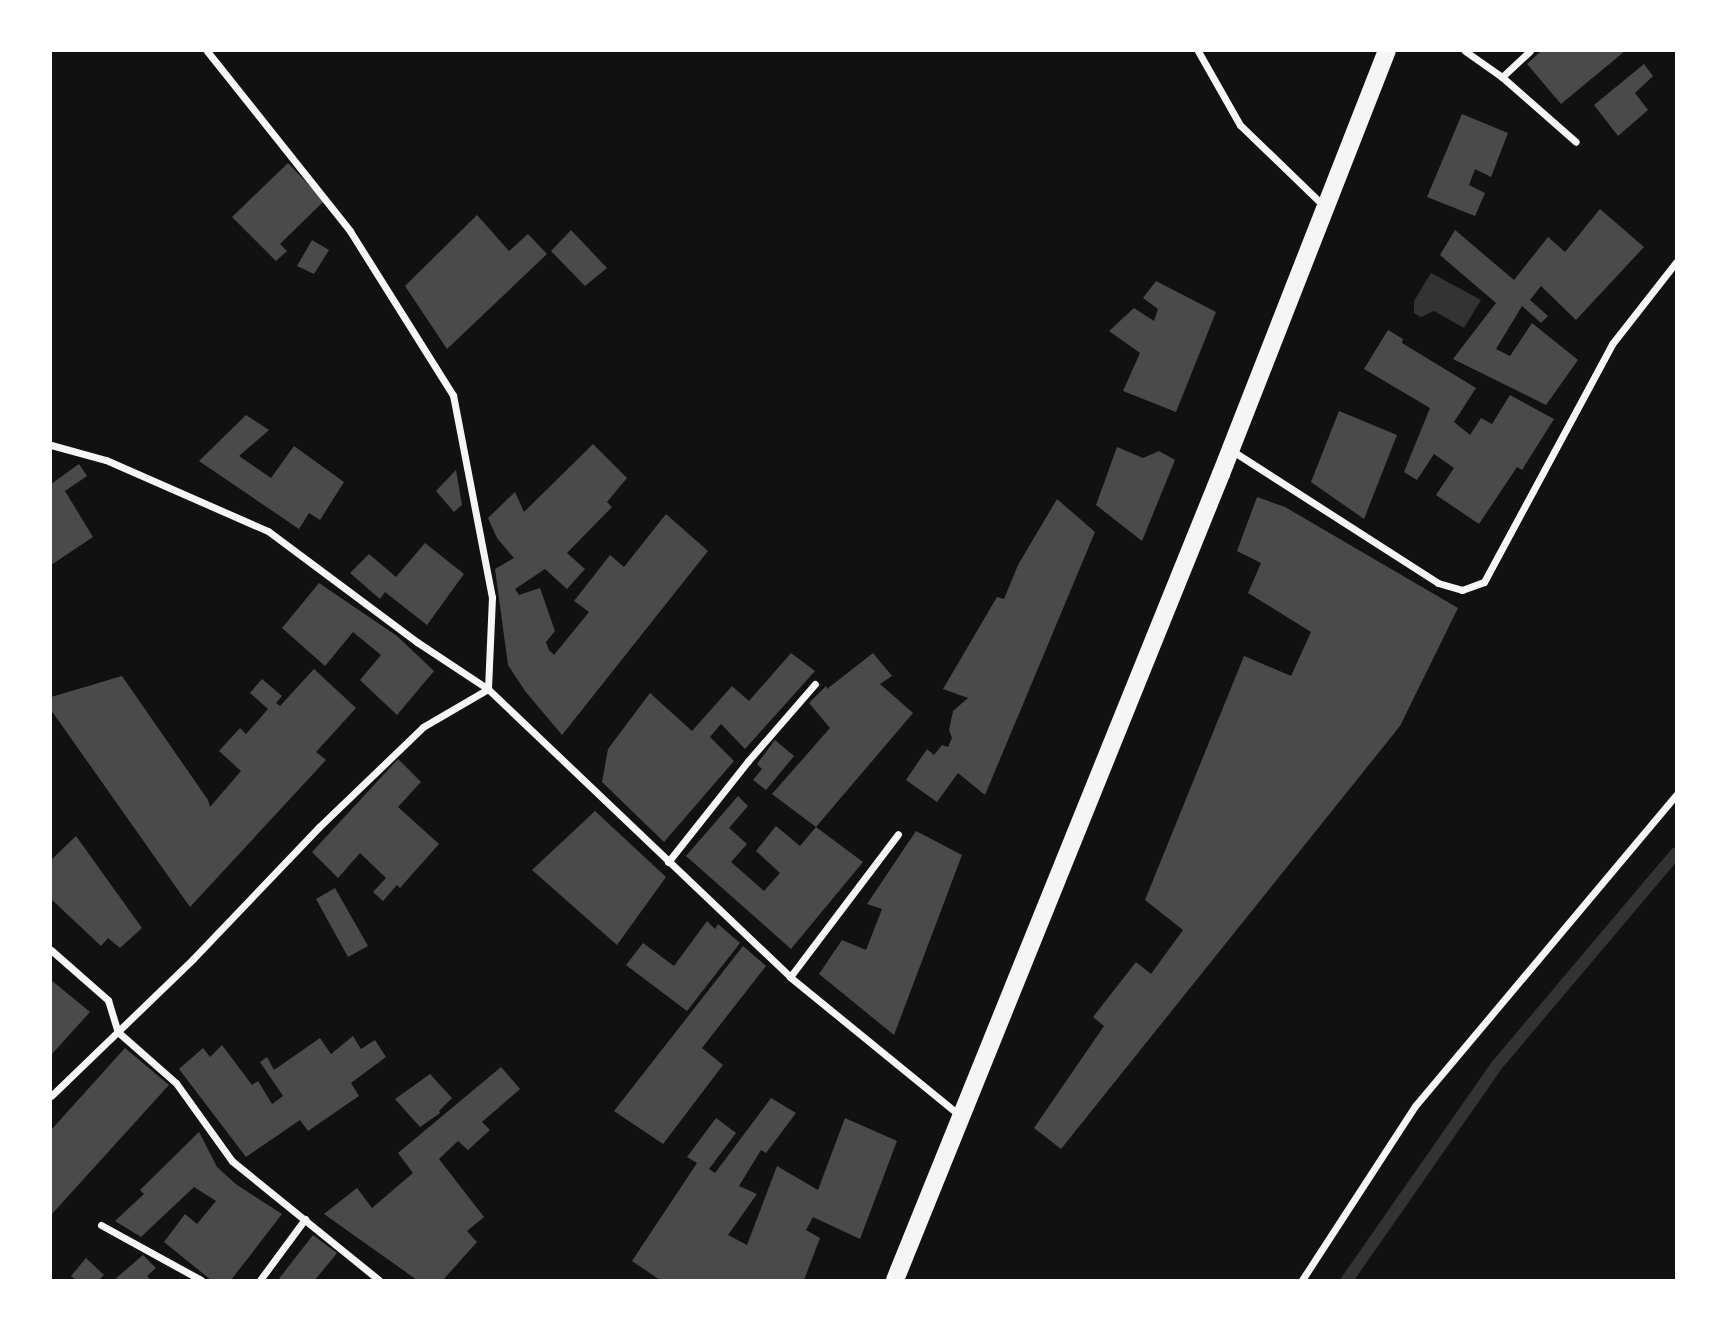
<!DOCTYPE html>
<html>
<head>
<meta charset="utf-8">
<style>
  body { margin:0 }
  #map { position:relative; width:1727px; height:1331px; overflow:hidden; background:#111; font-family:"Golos Text",sans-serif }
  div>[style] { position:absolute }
  .water>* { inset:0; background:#333 }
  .stream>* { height:12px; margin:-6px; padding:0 6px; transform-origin:6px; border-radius:6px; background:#333 }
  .building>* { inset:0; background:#4a4a4a }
  .minor>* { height:7px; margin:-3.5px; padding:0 3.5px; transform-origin:3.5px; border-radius:3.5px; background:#f5f5f5 }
  .primary>* { height:18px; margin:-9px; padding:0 9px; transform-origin:9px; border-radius:9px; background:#f5f5f5 }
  span { translate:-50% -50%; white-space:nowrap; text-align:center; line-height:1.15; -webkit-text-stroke:5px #fff; paint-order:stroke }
  .frame { position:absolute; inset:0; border:52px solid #fff; pointer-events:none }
</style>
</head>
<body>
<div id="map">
  <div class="water">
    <i style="clip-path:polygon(1431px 273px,1481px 300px,1464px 328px,1434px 311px,1421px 317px,1414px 313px,1414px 301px)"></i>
  </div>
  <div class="stream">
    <i style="left:1347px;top:1280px;width:262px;rotate:-55.1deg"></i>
    <i style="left:1497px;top:1065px;width:277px;rotate:-49.8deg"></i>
  </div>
  <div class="building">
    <i style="clip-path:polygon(1541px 51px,1625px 51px,1561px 104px,1527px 64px)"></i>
    <i style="clip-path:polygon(1644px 64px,1653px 76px,1635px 93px,1648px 110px,1618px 136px,1594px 105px)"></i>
    <i style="clip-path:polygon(1462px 114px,1508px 133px,1491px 177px,1475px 169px,1469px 185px,1485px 193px,1475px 216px,1427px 197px)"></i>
    <i style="clip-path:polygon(288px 163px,324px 201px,280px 244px,287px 251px,276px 261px,232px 217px)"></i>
    <i style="clip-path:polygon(1600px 209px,1644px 247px,1576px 320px,1541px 286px,1530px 300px,1548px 316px,1541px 323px,1522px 306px,1496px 349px,1510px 356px,1532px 323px,1578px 360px,1546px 405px,1453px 359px,1496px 303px,1440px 255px,1455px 230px,1514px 280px,1548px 237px,1565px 252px)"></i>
    <i style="clip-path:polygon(477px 215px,509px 251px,528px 234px,547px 254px,447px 349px,405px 286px)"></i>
    <i style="clip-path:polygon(571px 230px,607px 268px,585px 286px,551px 251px)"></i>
    <i style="clip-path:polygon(312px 240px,329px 250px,314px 274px,297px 266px)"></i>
    <i style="clip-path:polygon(1156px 281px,1216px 312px,1176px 412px,1123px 391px,1140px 353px,1109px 331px,1134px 308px,1154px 321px,1158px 309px,1143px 298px)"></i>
    <i style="clip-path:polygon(1388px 330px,1403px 339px,1402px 343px,1476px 388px,1454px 422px,1470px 435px,1481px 418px,1492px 424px,1510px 395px,1554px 419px,1522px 470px,1517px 467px,1479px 524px,1436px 495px,1454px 468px,1434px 454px,1417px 480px,1404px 472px,1430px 408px,1364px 369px)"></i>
    <i style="clip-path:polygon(1339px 411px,1397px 435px,1364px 519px,1311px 482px)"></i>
    <i style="clip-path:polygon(246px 415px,269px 430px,239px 456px,271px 478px,294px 446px,344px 482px,320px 520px,309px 513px,299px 529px,199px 461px)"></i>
    <i style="clip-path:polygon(593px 444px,627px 478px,607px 502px,612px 507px,567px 553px,585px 569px,567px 589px,545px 569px,515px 589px,519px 595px,540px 588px,555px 631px,546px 642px,549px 650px,554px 655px,589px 612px,574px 601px,610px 555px,624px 567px,666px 514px,708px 551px,562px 735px,525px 691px,508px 665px,495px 569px,514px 558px,497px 538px,488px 518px,515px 492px,524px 512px)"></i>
    <i style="clip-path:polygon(1117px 447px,1143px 458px,1159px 451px,1175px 460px,1142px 541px,1096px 505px)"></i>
    <i style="clip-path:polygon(79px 464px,87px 476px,65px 491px,93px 537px,51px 565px,51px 484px)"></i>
    <i style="clip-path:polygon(456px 470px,462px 505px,454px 512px,436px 491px)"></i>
    <i style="clip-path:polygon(1257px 497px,1285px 507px,1458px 608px,1400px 726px,1061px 1149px,1034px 1128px,1104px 1026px,1093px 1017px,1136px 962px,1151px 974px,1183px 930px,1145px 900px,1244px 656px,1291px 676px,1311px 632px,1248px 593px,1261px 563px,1237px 551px)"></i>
    <i style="clip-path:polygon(1057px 499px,1095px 532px,985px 795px,958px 773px,937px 802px,906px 780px,927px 749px,934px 755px,942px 745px,948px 747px,952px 738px,949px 730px,953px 711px,968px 698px,943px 689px,997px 597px,1004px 599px,1018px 565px)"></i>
    <i style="clip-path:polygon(425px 543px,464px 574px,427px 625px,385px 592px,380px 599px,350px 573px,369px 554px,396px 577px)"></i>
    <i style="clip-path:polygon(319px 583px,397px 636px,434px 671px,397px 715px,360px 680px,381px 655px,353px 632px,325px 666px,282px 628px)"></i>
    <i style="clip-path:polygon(791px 653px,815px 671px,745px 749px,721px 724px,710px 737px,734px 761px,664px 842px,602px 782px,608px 749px,650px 693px,692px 731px,732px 686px,749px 701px)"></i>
    <i style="clip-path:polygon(873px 653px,892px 676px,880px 684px,913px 713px,816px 827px,772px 794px,830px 728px,809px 703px,826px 686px,827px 689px)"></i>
    <i style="clip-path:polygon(314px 669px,356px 708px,316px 752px,326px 760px,190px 907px,51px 710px,51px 697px,122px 676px,208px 800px,210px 807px,241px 771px,219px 751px,240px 728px,246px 734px,268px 709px,250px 693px,262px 679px,282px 696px,276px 703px,280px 706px)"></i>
    <i style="clip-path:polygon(775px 740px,794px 756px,766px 790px,753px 780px,762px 769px,757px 764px)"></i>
    <i style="clip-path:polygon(398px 759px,421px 782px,398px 807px,439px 844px,400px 888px,397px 885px,383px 901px,373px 892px,386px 878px,360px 853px,338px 878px,312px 852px)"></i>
    <i style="clip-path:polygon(738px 796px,748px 806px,729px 828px,747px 844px,731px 862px,764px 891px,780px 873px,756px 851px,776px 826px,800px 846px,816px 827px,863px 862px,791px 949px,686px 856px)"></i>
    <i style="clip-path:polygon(595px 811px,666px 877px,617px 945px,532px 870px)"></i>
    <i style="clip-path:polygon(916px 831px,962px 855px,894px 1035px,819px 974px,842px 940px,866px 950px,882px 909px,867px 904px)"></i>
    <i style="clip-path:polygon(76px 836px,142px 928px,120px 948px,108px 938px,101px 946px,51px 899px,51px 860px)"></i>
    <i style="clip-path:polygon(335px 888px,368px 946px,348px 957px,316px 899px)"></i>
    <i style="clip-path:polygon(707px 921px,715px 929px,718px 924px,740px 943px,687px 1011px,626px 965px,643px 943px,674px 966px)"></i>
    <i style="clip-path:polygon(743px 946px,766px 966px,702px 1048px,723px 1065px,663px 1144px,614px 1111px)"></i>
    <i style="clip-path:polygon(51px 980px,90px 1012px,51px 1055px)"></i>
    <i style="clip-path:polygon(353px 1036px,361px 1049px,375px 1040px,386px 1057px,351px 1083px,359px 1096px,308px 1131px,300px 1120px,246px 1157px,179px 1069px,203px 1048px,210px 1057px,222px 1045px,252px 1085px,258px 1081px,272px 1104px,283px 1096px,260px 1062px,267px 1057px,274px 1070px,320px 1038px,331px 1054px)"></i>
    <i style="clip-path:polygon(125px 1048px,169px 1085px,51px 1215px,51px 1130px)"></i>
    <i style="clip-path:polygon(501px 1067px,520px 1089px,482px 1122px,490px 1130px,468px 1150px,458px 1141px,439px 1159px,484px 1217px,467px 1231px,477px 1242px,443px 1280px,417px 1280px,324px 1214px,357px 1188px,372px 1208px,413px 1173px,398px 1153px)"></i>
    <i style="clip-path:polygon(430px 1074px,452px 1098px,439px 1111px,440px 1113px,420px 1127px,395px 1099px)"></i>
    <i style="clip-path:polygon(771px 1098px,796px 1113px,766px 1153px,761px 1150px,739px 1186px,757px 1194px,728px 1235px,747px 1245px,777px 1166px,818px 1190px,845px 1118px,897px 1141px,860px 1239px,813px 1217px,806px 1230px,820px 1238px,804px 1280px,660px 1280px,632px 1261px,697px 1163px,687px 1157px,716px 1118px,736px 1133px,709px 1169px,715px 1173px)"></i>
    <i style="clip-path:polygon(199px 1132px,217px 1167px,237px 1185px,282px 1214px,231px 1280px,211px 1280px,164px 1242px,185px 1214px,197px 1224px,216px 1201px,194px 1187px,141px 1237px,115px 1221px,144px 1194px,140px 1190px)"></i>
    <i style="clip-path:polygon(313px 1235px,337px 1253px,315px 1280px,278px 1280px)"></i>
    <i style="clip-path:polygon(143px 1255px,156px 1268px,147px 1276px,151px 1280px,114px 1280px)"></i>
    <i style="clip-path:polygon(86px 1258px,104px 1275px,99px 1280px,76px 1280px,71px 1276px)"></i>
  </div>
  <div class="minor">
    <i style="left:207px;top:51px;width:230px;rotate:51.5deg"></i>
    <i style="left:350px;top:231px;width:194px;rotate:57.9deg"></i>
    <i style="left:453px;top:395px;width:206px;rotate:79.1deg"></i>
    <i style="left:492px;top:597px;width:92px;rotate:92.5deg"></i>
    <i style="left:488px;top:689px;width:417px;rotate:43.6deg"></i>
    <i style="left:790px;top:977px;width:218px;rotate:39.2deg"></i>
    <i style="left:1198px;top:51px;width:85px;rotate:60.4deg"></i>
    <i style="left:1240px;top:125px;width:117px;rotate:44deg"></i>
    <i style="left:1465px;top:51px;width:45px;rotate:35.1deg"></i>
    <i style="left:1502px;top:77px;width:98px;rotate:41.3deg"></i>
    <i style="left:1502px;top:77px;width:38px;rotate:-43deg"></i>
    <i style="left:51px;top:445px;width:57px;rotate:15.3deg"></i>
    <i style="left:106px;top:460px;width:177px;rotate:23.7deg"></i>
    <i style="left:268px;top:531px;width:186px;rotate:36.7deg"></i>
    <i style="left:417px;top:642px;width:85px;rotate:33.5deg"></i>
    <i style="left:488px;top:689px;width:75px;rotate:149.7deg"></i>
    <i style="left:423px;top:727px;width:144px;rotate:136.1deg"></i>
    <i style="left:319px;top:827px;width:182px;rotate:133.7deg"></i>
    <i style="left:193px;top:959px;width:197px;rotate:136deg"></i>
    <i style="left:1231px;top:450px;width:246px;rotate:32.7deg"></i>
    <i style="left:1438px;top:583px;width:25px;rotate:16deg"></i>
    <i style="left:1462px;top:590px;width:23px;rotate:-20deg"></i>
    <i style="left:1484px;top:582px;width:270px;rotate:-61.7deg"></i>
    <i style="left:1612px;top:344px;width:104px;rotate:-52deg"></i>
    <i style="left:668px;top:862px;width:129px;rotate:-51.6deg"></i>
    <i style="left:748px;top:761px;width:102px;rotate:-49deg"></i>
    <i style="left:51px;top:950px;width:76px;rotate:41.3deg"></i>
    <i style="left:108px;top:1000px;width:34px;rotate:73deg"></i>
    <i style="left:118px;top:1032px;width:77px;rotate:41.3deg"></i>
    <i style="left:176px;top:1083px;width:96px;rotate:54.3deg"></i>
    <i style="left:232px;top:1161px;width:189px;rotate:39deg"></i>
    <i style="left:790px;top:977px;width:179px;rotate:-52.9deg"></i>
    <i style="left:101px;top:1225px;width:114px;rotate:28.8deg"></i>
    <i style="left:260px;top:1280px;width:76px;rotate:-53.6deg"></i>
    <i style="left:1302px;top:1280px;width:207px;rotate:-57deg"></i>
    <i style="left:1415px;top:1106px;width:406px;rotate:-50deg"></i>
  </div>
  <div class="primary">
    <i style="left:895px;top:1280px;width:869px;rotate:-67.98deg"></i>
    <i style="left:1221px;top:474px;width:454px;rotate:-68.6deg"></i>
  </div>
  <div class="frame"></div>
</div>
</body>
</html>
